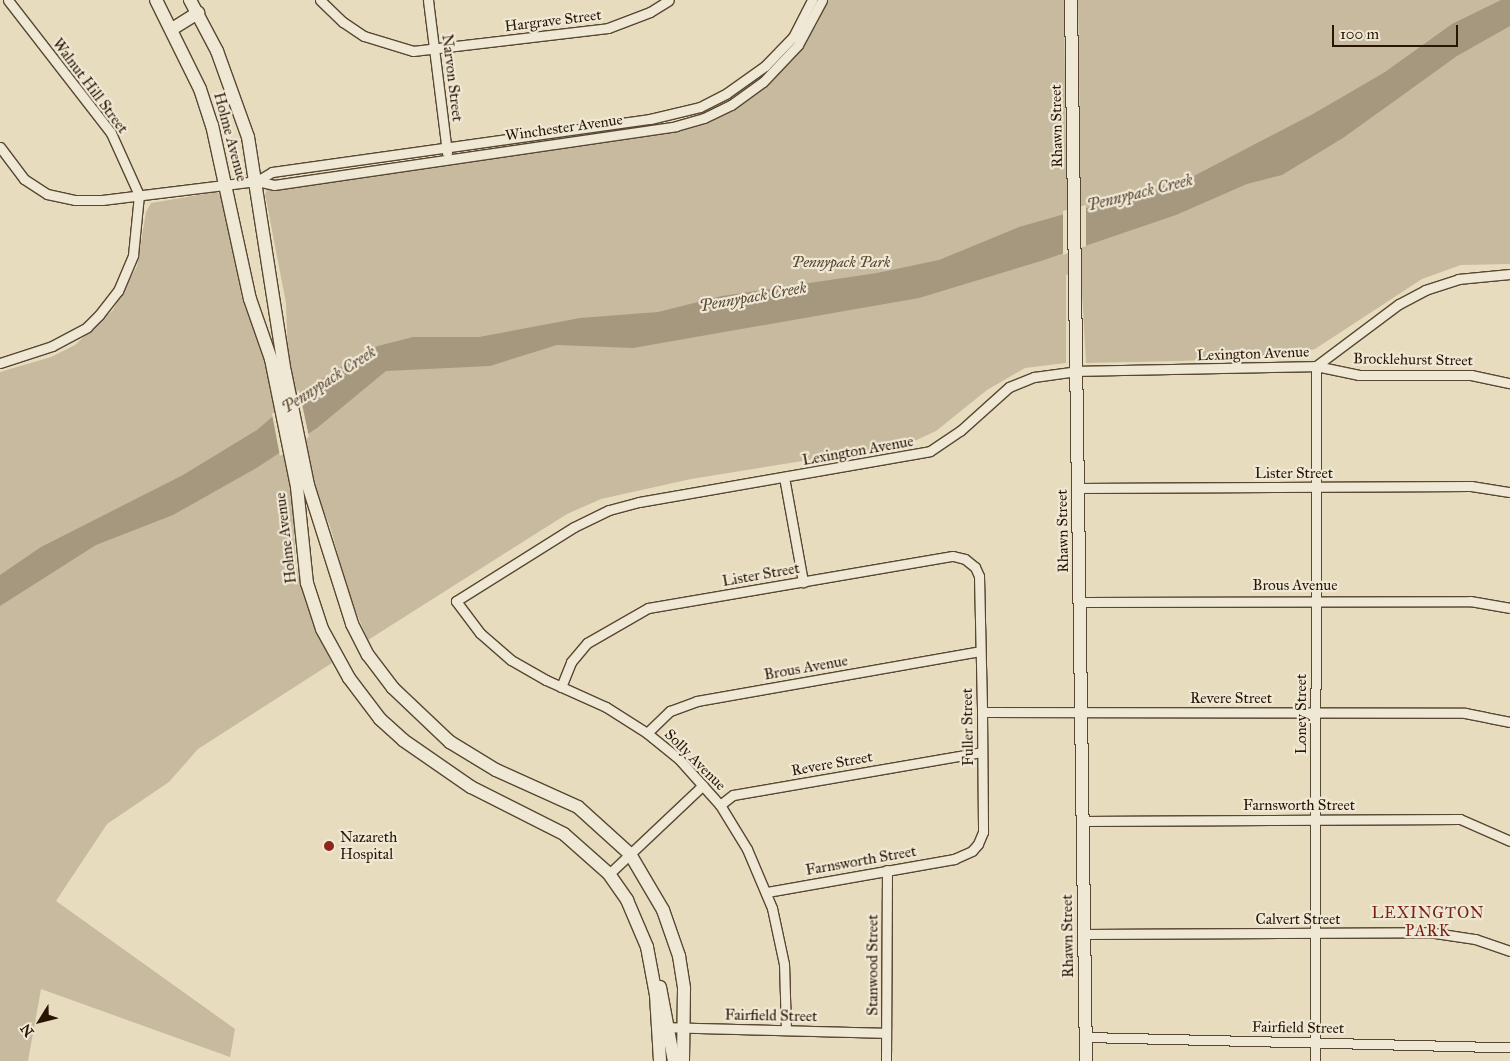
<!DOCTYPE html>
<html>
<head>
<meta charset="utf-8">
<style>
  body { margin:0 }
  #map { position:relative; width:1510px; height:1061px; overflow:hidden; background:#e7dcbe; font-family:"IM FELL Great Primer",serif }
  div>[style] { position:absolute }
  .green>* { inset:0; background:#c7ba9e }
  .water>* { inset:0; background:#a6987f }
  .pier>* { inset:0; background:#e7dcbe }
  .roads { filter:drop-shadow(1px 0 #584732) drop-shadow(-1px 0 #584732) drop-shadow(0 1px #584732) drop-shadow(0 -1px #584732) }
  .street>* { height:9px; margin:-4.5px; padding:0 4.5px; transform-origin:4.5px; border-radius:4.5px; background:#efe8d5 }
  .secondary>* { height:12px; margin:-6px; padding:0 6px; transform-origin:6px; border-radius:6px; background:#efe8d5 }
  .dots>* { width:14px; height:14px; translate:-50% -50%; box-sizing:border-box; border:2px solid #efe8d5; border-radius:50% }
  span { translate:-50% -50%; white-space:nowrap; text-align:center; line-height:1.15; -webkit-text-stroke:4.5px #efe8d5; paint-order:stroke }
  .street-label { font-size:15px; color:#291504 }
  .park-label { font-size:15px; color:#584732; font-style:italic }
  .poi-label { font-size:15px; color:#291504 }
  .left { translate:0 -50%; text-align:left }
  .water-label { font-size:16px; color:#5b4935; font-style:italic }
  .neighbourhood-label { font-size:16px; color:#7a1f14; letter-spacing:1px }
  .north { position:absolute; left:15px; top:996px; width:50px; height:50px; -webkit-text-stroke:4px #efe8d5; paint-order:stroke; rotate:234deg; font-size:14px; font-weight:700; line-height:20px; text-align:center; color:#291504 }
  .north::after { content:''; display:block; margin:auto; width:18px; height:22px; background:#291504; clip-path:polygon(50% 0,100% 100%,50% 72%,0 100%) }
  .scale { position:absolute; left:1332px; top:25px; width:126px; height:22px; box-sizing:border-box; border:2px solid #291504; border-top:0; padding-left:6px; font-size:15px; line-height:18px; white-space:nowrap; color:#291504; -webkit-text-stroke:4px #efe8d5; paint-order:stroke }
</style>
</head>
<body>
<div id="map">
  <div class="green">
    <i style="clip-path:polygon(828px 0,1064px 0,1066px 150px,1080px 150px,1078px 0,1510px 0,1510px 264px,1461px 265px,1422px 279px,1315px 349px,1286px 356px,1180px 361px,1086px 363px,1081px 273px,1066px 275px,1066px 363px,1025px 368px,987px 390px,936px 431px,908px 444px,691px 479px,601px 499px,567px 514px,368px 640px,350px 598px,330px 526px,316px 494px,292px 494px,296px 567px,312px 618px,332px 663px,198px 749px,169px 782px,107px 824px,56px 901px,235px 1029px,230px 1057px,41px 989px,28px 1061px,0 1061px,0 372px,51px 357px,75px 345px,113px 310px,137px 266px,146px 212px,151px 203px,217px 192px,221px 196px,242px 298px,264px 356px,288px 360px,286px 303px,265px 194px,268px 188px,658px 133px,733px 108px,760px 90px,793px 59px,816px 26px)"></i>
  </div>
  <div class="water">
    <i style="clip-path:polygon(1501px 0,1510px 0,1510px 26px,1457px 56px,1343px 138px,1282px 175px,1247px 184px,1176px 215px,1041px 261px,919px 298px,633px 348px,557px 345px,490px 366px,386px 371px,317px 428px,258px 467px,173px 515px,96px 545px,0 606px,0 575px,41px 547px,183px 475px,257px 430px,302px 391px,374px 347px,413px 337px,479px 337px,580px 318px,658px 312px,722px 296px,877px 273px,939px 260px,1019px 227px,1188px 179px,1313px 114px,1385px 72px,1452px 24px)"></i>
  </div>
  <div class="pier">
    <i style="clip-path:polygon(1086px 205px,1086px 246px,1063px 255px,1063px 211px)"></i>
    <i style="clip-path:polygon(299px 390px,309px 437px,280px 456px,272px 414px)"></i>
  </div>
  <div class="roads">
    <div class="street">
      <i style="left:320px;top:0;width:32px;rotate:44deg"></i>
      <i style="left:343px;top:22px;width:25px;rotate:34deg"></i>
      <i style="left:364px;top:36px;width:51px;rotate:17deg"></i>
      <i style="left:413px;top:51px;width:196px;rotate:-6.7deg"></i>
      <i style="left:608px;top:28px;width:45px;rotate:-20.9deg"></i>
      <i style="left:650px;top:12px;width:22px;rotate:-32deg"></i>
      <i style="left:428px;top:0;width:154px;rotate:82.9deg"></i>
      <i style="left:0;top:147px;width:40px;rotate:53deg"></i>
      <i style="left:24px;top:179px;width:27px;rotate:33deg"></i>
      <i style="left:47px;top:194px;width:29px;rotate:12deg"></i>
      <i style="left:75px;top:200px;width:27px"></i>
      <i style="left:102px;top:200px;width:156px;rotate:-7deg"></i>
      <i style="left:257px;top:181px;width:17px;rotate:13deg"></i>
      <i style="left:274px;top:185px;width:406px;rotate:-8.3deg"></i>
      <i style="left:676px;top:126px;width:29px;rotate:-16deg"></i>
      <i style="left:704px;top:118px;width:30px;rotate:-26deg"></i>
      <i style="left:731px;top:105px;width:39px;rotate:-36deg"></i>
      <i style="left:763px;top:82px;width:51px;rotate:-46.6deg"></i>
      <i style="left:798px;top:45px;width:51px;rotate:-61.9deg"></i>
      <i style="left:257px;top:181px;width:17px;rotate:-31deg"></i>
      <i style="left:272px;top:172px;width:382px;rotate:-8deg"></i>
      <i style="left:650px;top:119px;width:51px;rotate:-13.5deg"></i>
      <i style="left:700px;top:107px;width:30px;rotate:-27deg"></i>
      <i style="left:727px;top:93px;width:47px;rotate:-35.4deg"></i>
      <i style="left:765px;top:66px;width:40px;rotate:-46deg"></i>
      <i style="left:793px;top:37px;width:42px;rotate:-62.8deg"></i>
      <i style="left:0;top:363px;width:55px;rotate:-18.1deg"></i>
      <i style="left:52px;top:346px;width:40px;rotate:-28deg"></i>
      <i style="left:87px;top:327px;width:17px;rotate:-45deg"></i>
      <i style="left:99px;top:315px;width:31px;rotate:-52deg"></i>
      <i style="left:118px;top:291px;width:39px;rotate:-67deg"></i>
      <i style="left:133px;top:255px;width:60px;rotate:-84.3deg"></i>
      <i style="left:139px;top:195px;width:68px;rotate:-114.3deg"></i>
      <i style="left:111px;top:133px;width:168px;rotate:-127.8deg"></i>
      <i style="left:784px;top:477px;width:107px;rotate:79.7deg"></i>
      <i style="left:1078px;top:488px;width:393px;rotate:-0.3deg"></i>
      <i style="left:1471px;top:486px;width:39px;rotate:9deg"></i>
      <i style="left:1080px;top:602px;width:390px;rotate:-0.1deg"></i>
      <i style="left:1470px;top:601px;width:41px;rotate:9.9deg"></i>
      <i style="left:561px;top:687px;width:27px;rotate:-68deg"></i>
      <i style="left:571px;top:662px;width:25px;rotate:-50deg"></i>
      <i style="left:587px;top:643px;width:70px;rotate:-29.8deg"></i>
      <i style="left:648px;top:608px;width:309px;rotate:-9.7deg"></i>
      <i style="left:953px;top:556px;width:12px;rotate:14deg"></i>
      <i style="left:965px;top:559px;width:13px;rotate:39deg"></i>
      <i style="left:975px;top:567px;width:10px;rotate:66deg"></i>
      <i style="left:979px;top:576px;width:136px;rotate:88.7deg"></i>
      <i style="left:982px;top:712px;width:120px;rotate:89.5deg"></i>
      <i style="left:983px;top:832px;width:13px;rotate:113deg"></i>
      <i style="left:978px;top:844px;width:9px;rotate:131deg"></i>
      <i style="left:972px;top:851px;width:20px;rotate:156deg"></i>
      <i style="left:954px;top:859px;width:191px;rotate:170deg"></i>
      <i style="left:982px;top:712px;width:483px;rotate:0.1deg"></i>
      <i style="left:1465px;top:713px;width:46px;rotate:11.3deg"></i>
      <i style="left:647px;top:733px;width:32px;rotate:-44deg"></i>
      <i style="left:670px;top:711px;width:29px;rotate:-20deg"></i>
      <i style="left:697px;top:701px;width:287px;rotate:-10deg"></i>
      <i style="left:720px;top:805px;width:16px;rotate:-38deg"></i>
      <i style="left:733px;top:795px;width:252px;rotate:-9.8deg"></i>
      <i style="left:1083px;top:821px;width:377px;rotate:-0.3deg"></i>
      <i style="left:1460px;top:819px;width:55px;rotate:23.7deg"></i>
      <i style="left:609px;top:874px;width:129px;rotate:-43.4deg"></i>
      <i style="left:1084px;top:934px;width:344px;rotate:-0.3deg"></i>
      <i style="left:1428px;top:932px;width:48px;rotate:8.5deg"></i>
      <i style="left:1475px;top:939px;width:37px;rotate:19deg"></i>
      <i style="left:664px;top:1027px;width:222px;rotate:1.5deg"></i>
      <i style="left:786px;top:1030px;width:66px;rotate:-91.7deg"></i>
      <i style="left:784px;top:964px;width:57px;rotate:-102.1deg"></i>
      <i style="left:772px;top:908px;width:64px;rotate:-113deg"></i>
      <i style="left:747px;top:849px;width:52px;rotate:-121.5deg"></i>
      <i style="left:720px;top:805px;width:62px;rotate:-131.7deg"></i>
      <i style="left:679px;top:759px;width:41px;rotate:-140.9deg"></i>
      <i style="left:647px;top:733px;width:49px;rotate:-147.6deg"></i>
      <i style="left:606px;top:707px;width:66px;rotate:-155.8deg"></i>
      <i style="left:546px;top:680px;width:40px;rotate:-150.3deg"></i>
      <i style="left:511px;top:660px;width:41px;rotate:-138.9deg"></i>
      <i style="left:480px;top:633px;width:40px;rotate:-127deg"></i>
      <i style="left:456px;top:601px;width:139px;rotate:-32.1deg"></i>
      <i style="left:574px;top:527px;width:39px;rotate:-26deg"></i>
      <i style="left:609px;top:510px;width:31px;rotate:-15deg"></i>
      <i style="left:639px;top:502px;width:295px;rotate:-9.9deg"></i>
      <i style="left:930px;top:451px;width:36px;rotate:-34deg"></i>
      <i style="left:960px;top:431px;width:66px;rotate:-41.9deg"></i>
      <i style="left:1009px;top:387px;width:27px;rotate:-22deg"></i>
      <i style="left:1034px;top:377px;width:43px;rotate:-7.9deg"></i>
      <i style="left:1077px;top:371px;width:239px;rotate:-1.2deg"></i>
      <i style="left:1316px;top:366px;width:104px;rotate:-36.8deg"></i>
      <i style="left:1399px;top:304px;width:30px;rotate:-28deg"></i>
      <i style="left:1425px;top:290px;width:35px;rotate:-18deg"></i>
      <i style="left:1458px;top:279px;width:52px;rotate:-5.5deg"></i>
      <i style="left:1086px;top:1037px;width:424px;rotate:1.4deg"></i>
      <i style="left:886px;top:1061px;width:191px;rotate:-89.7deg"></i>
      <i style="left:1315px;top:1061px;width:695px;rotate:-89.92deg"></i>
      <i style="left:1316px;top:366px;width:44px;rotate:11.8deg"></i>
      <i style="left:1359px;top:375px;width:112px"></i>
      <i style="left:1471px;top:375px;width:40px;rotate:12deg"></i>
    </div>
    <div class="secondary">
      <i style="left:156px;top:0;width:99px;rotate:63.7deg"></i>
      <i style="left:200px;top:89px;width:38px;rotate:72deg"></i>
      <i style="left:212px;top:125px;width:178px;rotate:77.7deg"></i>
      <i style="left:250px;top:299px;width:64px;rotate:70.7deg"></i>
      <i style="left:271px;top:359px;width:131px;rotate:78.5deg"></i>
      <i style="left:297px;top:487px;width:97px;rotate:84.1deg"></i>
      <i style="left:307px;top:583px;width:48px;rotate:71.9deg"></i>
      <i style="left:322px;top:629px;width:56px;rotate:61.1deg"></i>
      <i style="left:349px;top:678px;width:51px;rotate:52.9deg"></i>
      <i style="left:380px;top:719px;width:31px;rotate:42deg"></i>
      <i style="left:403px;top:740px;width:83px;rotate:34.7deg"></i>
      <i style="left:471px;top:787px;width:104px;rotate:26.8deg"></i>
      <i style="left:564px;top:834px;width:60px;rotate:41.6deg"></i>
      <i style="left:609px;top:874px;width:32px;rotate:55deg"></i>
      <i style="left:627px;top:900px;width:51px;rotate:66.9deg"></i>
      <i style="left:647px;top:947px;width:49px;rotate:79.4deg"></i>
      <i style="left:656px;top:995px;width:66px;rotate:86.5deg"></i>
      <i style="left:190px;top:0;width:58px;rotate:62.1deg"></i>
      <i style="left:217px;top:51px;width:91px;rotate:70.2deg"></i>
      <i style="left:248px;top:137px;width:238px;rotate:81.1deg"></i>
      <i style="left:285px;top:372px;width:115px;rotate:78.5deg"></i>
      <i style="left:308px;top:485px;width:146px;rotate:72.4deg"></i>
      <i style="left:352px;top:624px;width:35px;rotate:63deg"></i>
      <i style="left:368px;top:655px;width:41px;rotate:52.9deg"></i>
      <i style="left:393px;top:688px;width:79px;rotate:43.5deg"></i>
      <i style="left:450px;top:742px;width:54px;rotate:31.3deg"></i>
      <i style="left:496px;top:770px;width:90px;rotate:24.3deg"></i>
      <i style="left:578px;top:807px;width:70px;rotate:42.1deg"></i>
      <i style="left:630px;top:854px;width:65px;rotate:59.5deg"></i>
      <i style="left:663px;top:910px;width:49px;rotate:70.8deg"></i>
      <i style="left:679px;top:956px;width:33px;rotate:81deg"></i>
      <i style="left:684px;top:989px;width:72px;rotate:90.8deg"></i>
      <i style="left:1071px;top:0;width:1061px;rotate:89.19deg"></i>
      <i style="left:172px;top:29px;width:31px;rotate:-32deg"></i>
      <i style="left:660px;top:987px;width:75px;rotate:79.3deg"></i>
    </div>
  </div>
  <div class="dots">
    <i style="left:329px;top:846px;background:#8f2418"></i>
  </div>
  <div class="street-label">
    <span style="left:553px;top:21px;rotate:-7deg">Hargrave Street</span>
    <span style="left:452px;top:78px;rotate:83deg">Narvon Street</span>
    <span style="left:90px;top:86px;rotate:53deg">Walnut Hill Street</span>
    <span style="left:1057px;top:126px;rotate:-91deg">Rhawn Street</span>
    <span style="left:564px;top:128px;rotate:-8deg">Winchester Avenue</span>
    <span style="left:230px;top:137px;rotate:75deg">Holme Avenue</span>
    <span style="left:1253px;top:354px;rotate:-2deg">Lexington Avenue</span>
    <span style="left:1413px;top:360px;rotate:1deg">Brocklehurst Street</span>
    <span style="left:858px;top:451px;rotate:-10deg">Lexington Avenue</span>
    <span style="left:1294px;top:474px">Lister Street</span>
    <span style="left:1063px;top:531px;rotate:-91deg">Rhawn Street</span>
    <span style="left:286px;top:538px;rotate:-97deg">Holme Avenue</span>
    <span style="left:761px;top:575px;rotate:-10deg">Lister Street</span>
    <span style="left:1295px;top:586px">Brous Avenue</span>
    <span style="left:806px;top:668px;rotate:-10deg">Brous Avenue</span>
    <span style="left:1231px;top:699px">Revere Street</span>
    <span style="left:1302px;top:714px;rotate:-90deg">Loney Street</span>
    <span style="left:968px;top:727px;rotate:-91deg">Fuller Street</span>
    <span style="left:695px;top:760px;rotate:45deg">Solly Avenue</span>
    <span style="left:832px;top:764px;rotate:-10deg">Revere Street</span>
    <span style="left:1299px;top:806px">Farnsworth Street</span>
    <span style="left:861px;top:861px;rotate:-10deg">Farnsworth Street</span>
    <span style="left:1298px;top:920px">Calvert Street</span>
    <span style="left:1068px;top:936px;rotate:-91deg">Rhawn Street</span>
    <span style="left:873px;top:965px;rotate:-90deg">Stanwood Street</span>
    <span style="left:771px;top:1016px;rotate:1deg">Fairfield Street</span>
    <span style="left:1298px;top:1028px;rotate:1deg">Fairfield Street</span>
  </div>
  <div class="park-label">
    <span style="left:841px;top:263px">Pennypack Park</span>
  </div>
  <div class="poi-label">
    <span class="left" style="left:340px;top:846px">Nazareth<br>Hospital</span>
  </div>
  <div class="water-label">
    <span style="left:1140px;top:193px;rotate:-14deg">Pennypack Creek</span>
    <span style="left:753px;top:297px;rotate:-10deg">Pennypack Creek</span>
    <span style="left:329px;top:380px;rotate:-33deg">Pennypack Creek</span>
  </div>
  <div class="neighbourhood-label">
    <span style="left:1428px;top:922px">LEXINGTON<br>PARK</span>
  </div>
  <div class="north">N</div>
  <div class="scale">100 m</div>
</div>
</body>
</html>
